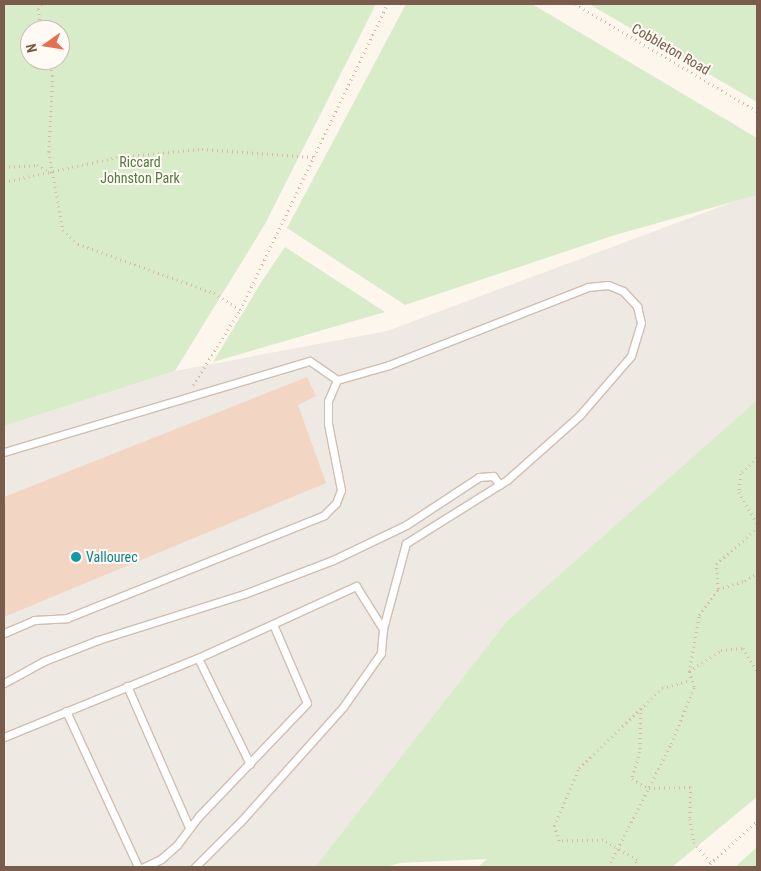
<!DOCTYPE html>
<html>
<head>
<meta charset="utf-8">
<style>
  body { margin:0 }
  #map { position:relative; width:761px; height:871px; overflow:hidden; background:#fdf6ec; font-family:"Roboto Condensed",sans-serif }
  div>[style] { position:absolute }
  .industrial>* { inset:0; background:#efe9e4 }
  .green>* { inset:0; background:#d8ecc9 }
  .building>* { inset:0; background:#f3d5c3 }
  .path>* { height:2.5px; margin-top:-1.25px; transform-origin:0; background:repeating-linear-gradient(90deg,#d9b8a5 0 1px,transparent 0 5px) }
  .roads { filter:drop-shadow(1px 0 #d1beb0) drop-shadow(-1px 0 #d1beb0) drop-shadow(0 1px #d1beb0) drop-shadow(0 -1px #d1beb0) }
  .lane>* { height:7px; margin:-3.5px; padding:0 3.5px; transform-origin:3.5px; border-radius:3.5px; background:#fff }
  .dots>* { width:14px; height:14px; translate:-50% -50%; box-sizing:border-box; border:2px solid #fffaf3; border-radius:50% }
  span { translate:-50% -50%; white-space:nowrap; text-align:center; line-height:1.15; -webkit-text-stroke:4px #fffaf3; paint-order:stroke }
  .street-label { font-size:14px; color:#7a5c4d }
  .park-label { font-size:14px; color:#537a41 }
  .culture-label { font-size:14px; color:#0d838f }
  .left { translate:0 -50%; text-align:left }
  .frame { position:absolute; inset:0; border:5px solid #7a5c4d; pointer-events:none }
  .north { position:absolute; left:20px; top:20px; width:50px; height:50px; box-sizing:border-box; background:#fffaf3; border:1px solid #cabbb1; border-radius:50%; rotate:257deg; font-size:14px; font-weight:700; line-height:20px; text-align:center; color:#7a5c4d }
  .north::after { content:''; display:block; margin:auto; width:18px; height:22px; background:#e76f51; clip-path:polygon(50% 0,100% 100%,50% 72%,0 100%) }
</style>
</head>
<body>
<div id="map">
  <div class="industrial">
    <i style="clip-path:polygon(757px 193px,757px 400px,507px 621px,315px 867px,4px 867px,4px 426px,175px 371px,387px 331px)"></i>
  </div>
  <div class="green">
    <i style="clip-path:polygon(evenodd,4px 4px,376px 4px,265px 224px,175px 371px,4px 426px,4px 4px,30px 30px,60px 30px,60px 60px,30px 60px,30px 30px)"></i>
    <i style="clip-path:polygon(406px 4px,532px 4px,757px 138px,757px 195px,615px 235px,405px 305px,287px 228px)"></i>
    <i style="clip-path:polygon(589px 4px,757px 4px,757px 102px,750px 98px)"></i>
    <i style="clip-path:polygon(285px 247px,385px 312px,213px 362px,262px 281px)"></i>
    <i style="clip-path:polygon(757px 400px,757px 797px,672px 867px,478px 867px,487px 859px,400px 863px,386px 867px,315px 867px,507px 621px)"></i>
    <i style="clip-path:polygon(757px 847px,757px 867px,735px 867px)"></i>
  </div>
  <div class="building">
    <i style="clip-path:polygon(307px 377px,316px 396px,298px 405px,326px 483px,4px 617px,4px 497px)"></i>
  </div>
  <div class="path">
    <i style="left:575px;top:4px;width:211px;rotate:30.5deg"></i>
    <i style="left:41px;top:30px;width:21px;rotate:-98deg"></i>
    <i style="left:38px;top:9px;width:6px;rotate:-59deg"></i>
    <i style="left:49px;top:60px;width:16px;rotate:76deg"></i>
    <i style="left:53px;top:76px;width:76px;rotate:93deg"></i>
    <i style="left:49px;top:152px;width:79px;rotate:79.8deg"></i>
    <i style="left:63px;top:230px;width:21px;rotate:43deg"></i>
    <i style="left:78px;top:244px;width:145px;rotate:19.8deg"></i>
    <i style="left:214px;top:293px;width:31px;rotate:33deg"></i>
    <i style="left:4px;top:167px;width:33px;rotate:-3deg"></i>
    <i style="left:37px;top:165px;width:16px;rotate:27deg"></i>
    <i style="left:4px;top:182px;width:117px;rotate:-12.4deg"></i>
    <i style="left:118px;top:157px;width:84px;rotate:-5.4deg"></i>
    <i style="left:202px;top:149px;width:111px;rotate:4.1deg"></i>
    <i style="left:193px;top:385px;width:89px;rotate:-57.9deg"></i>
    <i style="left:240px;top:310px;width:339px;rotate:-64.3deg"></i>
    <i style="left:757px;top:458px;width:23px;rotate:135deg"></i>
    <i style="left:741px;top:474px;width:18px;rotate:96deg"></i>
    <i style="left:739px;top:492px;width:36px;rotate:60deg"></i>
    <i style="left:718px;top:589px;width:28px;rotate:-17deg"></i>
    <i style="left:745px;top:581px;width:14px;rotate:-34deg"></i>
    <i style="left:689px;top:671px;width:38px;rotate:-33deg"></i>
    <i style="left:721px;top:650px;width:22px;rotate:-5deg"></i>
    <i style="left:743px;top:648px;width:27px;rotate:59deg"></i>
    <i style="left:641px;top:708px;width:44px;rotate:91.3deg"></i>
    <i style="left:640px;top:752px;width:28px;rotate:107deg"></i>
    <i style="left:632px;top:779px;width:19px;rotate:28deg"></i>
    <i style="left:649px;top:788px;width:42px;rotate:-1.4deg"></i>
    <i style="left:691px;top:787px;width:32px;rotate:92deg"></i>
    <i style="left:690px;top:819px;width:23px;rotate:80deg"></i>
    <i style="left:694px;top:842px;width:27px;rotate:51deg"></i>
    <i style="left:608px;top:867px;width:138px;rotate:-62.9deg"></i>
    <i style="left:671px;top:744px;width:61px;rotate:-68deg"></i>
    <i style="left:694px;top:687px;width:16px;rotate:-108deg"></i>
    <i style="left:689px;top:672px;width:58px;rotate:-80deg"></i>
    <i style="left:699px;top:615px;width:32px;rotate:-54deg"></i>
    <i style="left:718px;top:589px;width:25px;rotate:-95deg"></i>
    <i style="left:716px;top:564px;width:55px;rotate:-41.3deg"></i>
    <i style="left:633px;top:867px;width:8px;rotate:-60deg"></i>
    <i style="left:637px;top:860px;width:39px;rotate:-150deg"></i>
    <i style="left:603px;top:840px;width:44px;rotate:178.7deg"></i>
    <i style="left:559px;top:841px;width:16px;rotate:-108deg"></i>
    <i style="left:554px;top:826px;width:63px;rotate:-66.7deg"></i>
    <i style="left:579px;top:768px;width:115px;rotate:-43.9deg"></i>
    <i style="left:662px;top:688px;width:30px;rotate:-15deg"></i>
    <i style="left:706px;top:867px;width:69px;rotate:-42deg"></i>
  </div>
  <div class="roads">
    <div class="lane">
      <i style="left:4px;top:452px;width:319px;rotate:-16.6deg"></i>
      <i style="left:310px;top:361px;width:33px;rotate:35deg"></i>
      <i style="left:337px;top:380px;width:54px;rotate:-16.1deg"></i>
      <i style="left:389px;top:365px;width:214px;rotate:-21.4deg"></i>
      <i style="left:588px;top:287px;width:20px;rotate:-6deg"></i>
      <i style="left:608px;top:285px;width:16px;rotate:22deg"></i>
      <i style="left:623px;top:291px;width:21px;rotate:47deg"></i>
      <i style="left:637px;top:306px;width:17px;rotate:77deg"></i>
      <i style="left:641px;top:323px;width:34px;rotate:107deg"></i>
      <i style="left:631px;top:356px;width:79px;rotate:130.9deg"></i>
      <i style="left:579px;top:416px;width:96px;rotate:138.4deg"></i>
      <i style="left:507px;top:480px;width:119px;rotate:148deg"></i>
      <i style="left:406px;top:543px;width:89px;rotate:105deg"></i>
      <i style="left:383px;top:629px;width:24px;rotate:95deg"></i>
      <i style="left:381px;top:653px;width:66px;rotate:125.1deg"></i>
      <i style="left:343px;top:707px;width:154px;rotate:131.8deg"></i>
      <i style="left:240px;top:822px;width:64px;rotate:135deg"></i>
      <i style="left:4px;top:633px;width:33px;rotate:-23deg"></i>
      <i style="left:34px;top:620px;width:33px;rotate:-3deg"></i>
      <i style="left:67px;top:618px;width:277px;rotate:-21.8deg"></i>
      <i style="left:324px;top:515px;width:17px;rotate:-45deg"></i>
      <i style="left:336px;top:503px;width:14px;rotate:-69deg"></i>
      <i style="left:341px;top:490px;width:67px;rotate:-101.1deg"></i>
      <i style="left:328px;top:424px;width:23px;rotate:-90deg"></i>
      <i style="left:328px;top:401px;width:23px;rotate:-67deg"></i>
      <i style="left:198px;top:658px;width:118px;rotate:63.9deg"></i>
      <i style="left:4px;top:683px;width:46px;rotate:-28.8deg"></i>
      <i style="left:44px;top:661px;width:58px;rotate:-21.3deg"></i>
      <i style="left:98px;top:640px;width:153px;rotate:-17.5deg"></i>
      <i style="left:244px;top:594px;width:95px;rotate:-20.9deg"></i>
      <i style="left:333px;top:560px;width:81px;rotate:-25.6deg"></i>
      <i style="left:406px;top:525px;width:87px;rotate:-33.3deg"></i>
      <i style="left:479px;top:477px;width:14px;rotate:-4deg"></i>
      <i style="left:493px;top:476px;width:11px;rotate:52deg"></i>
      <i style="left:127px;top:686px;width:154px;rotate:66.3deg"></i>
      <i style="left:66px;top:711px;width:172px;rotate:65.2deg"></i>
      <i style="left:4px;top:737px;width:209px;rotate:-22.2deg"></i>
      <i style="left:198px;top:658px;width:174px;rotate:-24.5deg"></i>
      <i style="left:356px;top:586px;width:51px;rotate:57.9deg"></i>
      <i style="left:144px;top:867px;width:19px;rotate:-25deg"></i>
      <i style="left:161px;top:859px;width:21px;rotate:-41deg"></i>
      <i style="left:177px;top:845px;width:36px;rotate:-53deg"></i>
      <i style="left:199px;top:816px;width:156px;rotate:-46.3deg"></i>
      <i style="left:307px;top:703px;width:86px;rotate:-113.3deg"></i>
    </div>
  </div>
  <div class="dots">
    <i style="left:76px;top:557px;background:#0f9aa8"></i>
  </div>
  <div class="street-label">
    <span style="left:671px;top:49px;rotate:30deg">Cobbleton Road</span>
  </div>
  <div class="park-label">
    <span style="left:140px;top:170px">Riccard<br>Johnston Park</span>
  </div>
  <div class="culture-label">
    <span class="left" style="left:86px;top:557px">Vallourec</span>
  </div>
  <div class="frame"></div>
  <div class="north">N</div>
</div>
</body>
</html>
